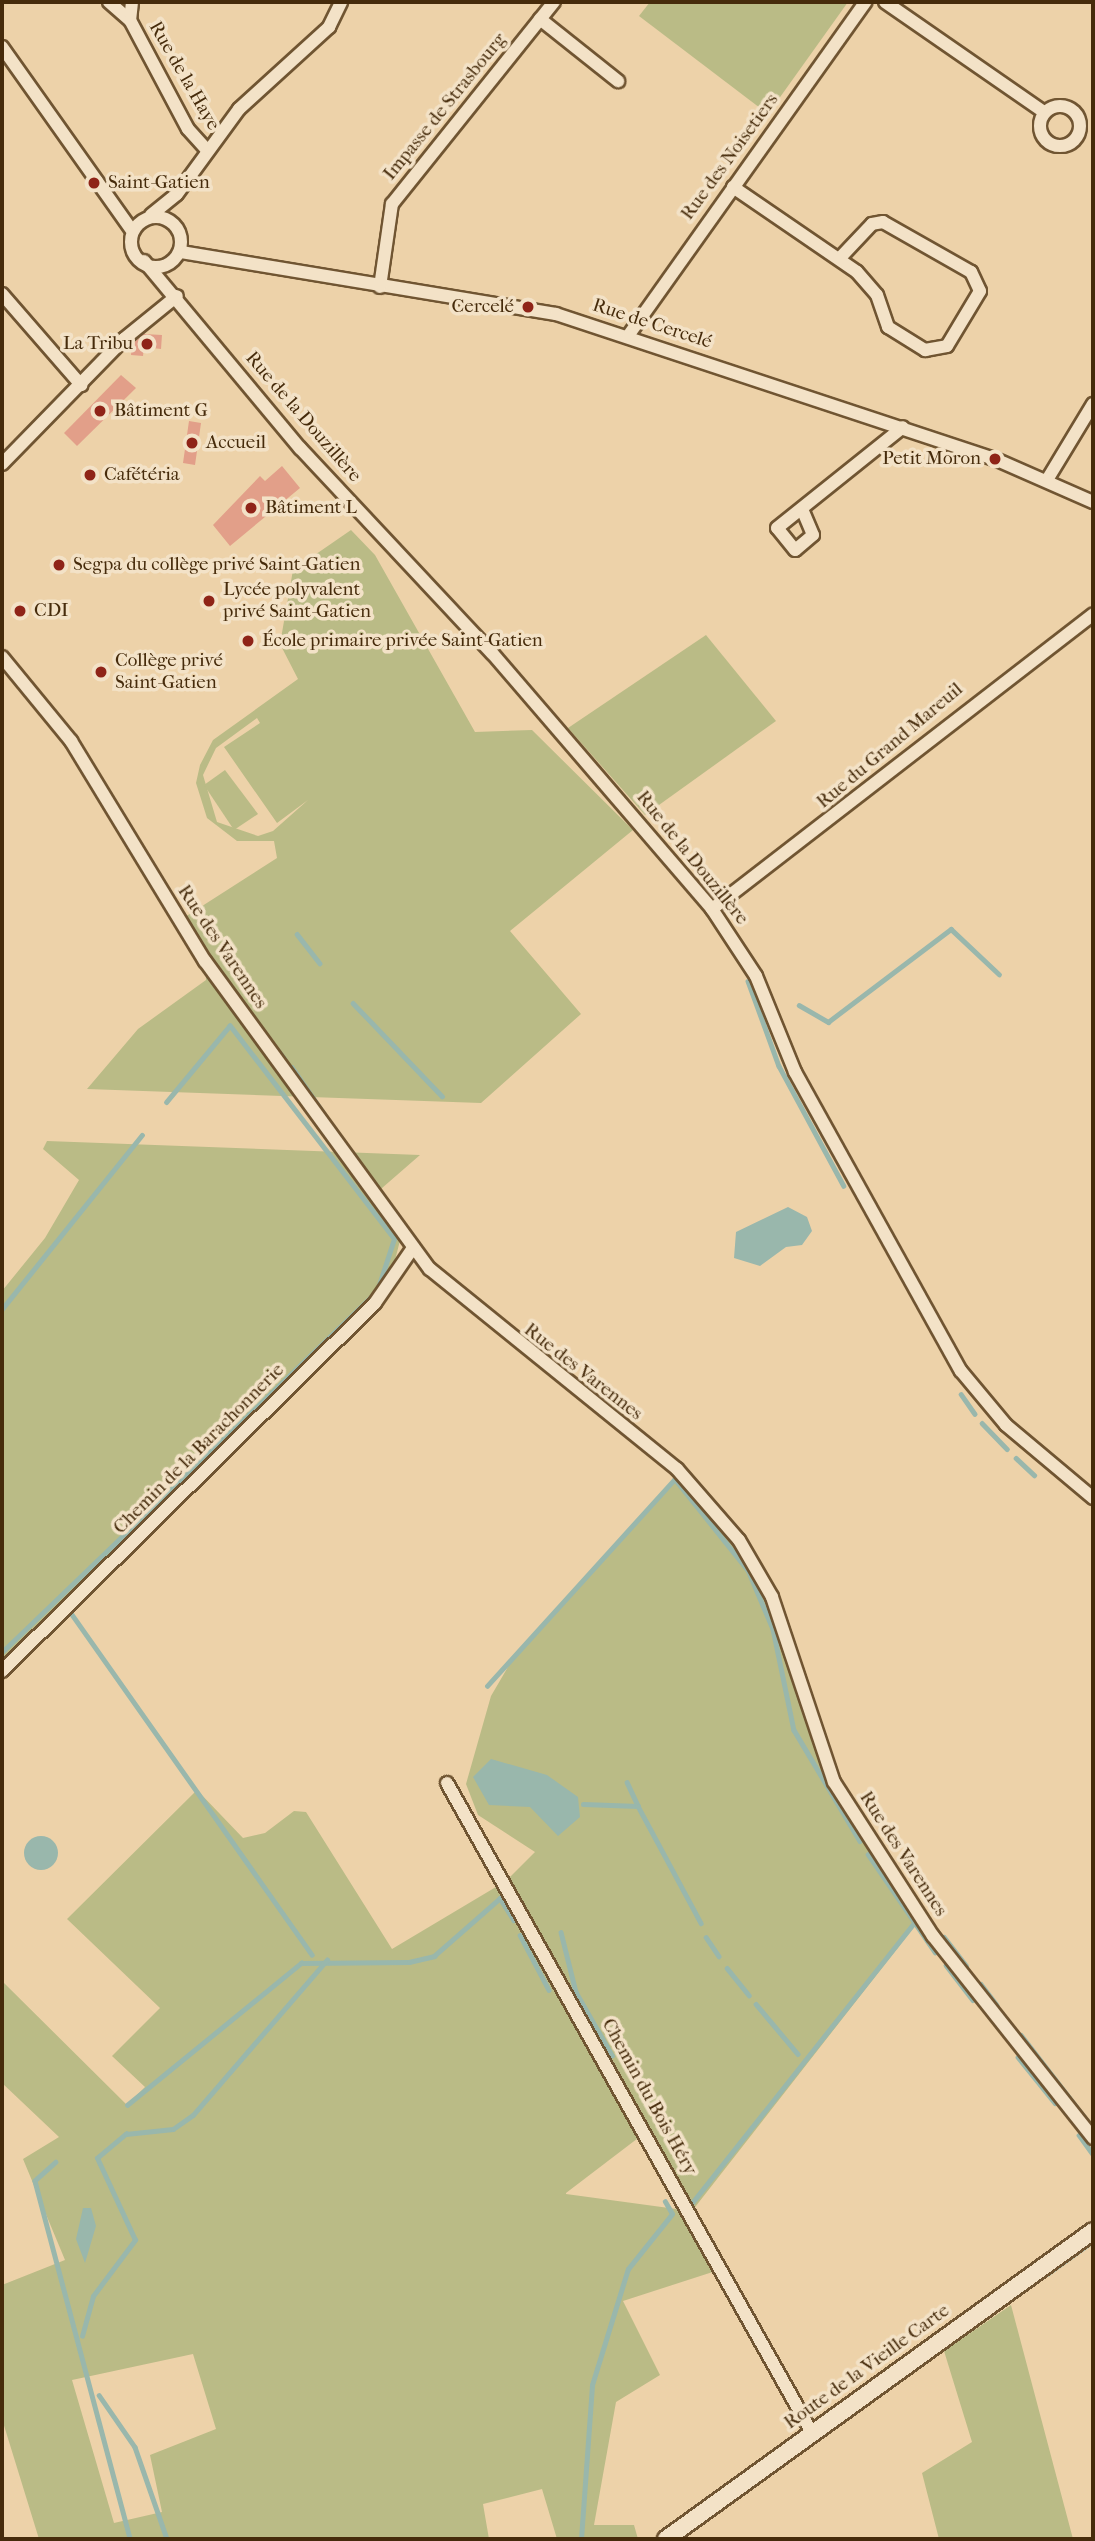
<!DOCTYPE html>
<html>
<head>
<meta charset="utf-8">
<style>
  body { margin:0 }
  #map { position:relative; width:1095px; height:2541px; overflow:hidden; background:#edd2a9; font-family:"IM FELL French Canon",serif }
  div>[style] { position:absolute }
  .green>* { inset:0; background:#babb86 }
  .water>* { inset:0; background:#99b7ac }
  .round { border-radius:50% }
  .stream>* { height:4.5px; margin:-2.25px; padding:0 2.25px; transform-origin:2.25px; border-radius:2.25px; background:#99b7ac }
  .building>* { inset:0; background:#e29f89 }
  .roads { filter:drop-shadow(2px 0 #705532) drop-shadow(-2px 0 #705532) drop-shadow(0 2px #705532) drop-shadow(0 -2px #705532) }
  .minor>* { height:12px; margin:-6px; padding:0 6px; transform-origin:6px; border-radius:6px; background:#f3e2c7 }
  .minor>.ring { margin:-6px; padding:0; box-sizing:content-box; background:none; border:12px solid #f3e2c7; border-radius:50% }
  .tertiary>* { height:16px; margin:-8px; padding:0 8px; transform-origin:8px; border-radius:8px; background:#f3e2c7 }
  .dots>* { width:19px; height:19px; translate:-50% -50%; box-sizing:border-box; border:4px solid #f3e2c7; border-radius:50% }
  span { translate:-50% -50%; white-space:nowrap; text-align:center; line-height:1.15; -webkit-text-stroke:7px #f3e2c7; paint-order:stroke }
  .street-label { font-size:19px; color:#462b0b }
  .poi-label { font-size:19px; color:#462b0b }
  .left { translate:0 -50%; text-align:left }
  .right { translate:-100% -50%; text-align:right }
  .frame { position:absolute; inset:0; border:4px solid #462b0b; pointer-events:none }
</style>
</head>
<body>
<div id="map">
  <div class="green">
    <i style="clip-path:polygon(650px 2px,848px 2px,768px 114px,639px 16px)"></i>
    <i style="clip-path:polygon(evenodd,351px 530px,375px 555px,475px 732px,532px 730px,633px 830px,510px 931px,581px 1014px,481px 1103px,87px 1089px,138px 1029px,206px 980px,205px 948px,185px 917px,277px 858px,274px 841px,237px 841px,207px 818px,196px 783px,200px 765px,213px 740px,298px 679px,280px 644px,293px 570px,351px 530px,257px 718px,260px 723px,224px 747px,277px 823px,308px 800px,273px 831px,258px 836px,217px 822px,203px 775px,216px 748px,257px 718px)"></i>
    <i style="clip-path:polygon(706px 635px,776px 721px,645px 815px,568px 728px)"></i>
    <i style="clip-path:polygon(225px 770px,258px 814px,234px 830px,204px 785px)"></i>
    <i style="clip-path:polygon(47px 1141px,420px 1155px,374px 1195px,402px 1233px,388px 1287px,2px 1665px,2px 1291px,45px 1238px,79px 1180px,43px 1149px)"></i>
    <i style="clip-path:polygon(evenodd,675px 1479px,724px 1521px,763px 1579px,822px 1755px,921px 1918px,692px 2211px,725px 2268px,623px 2301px,660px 2375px,616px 2402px,594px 2525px,634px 2525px,638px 2539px,557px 2539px,542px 2489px,483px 2504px,489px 2539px,39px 2539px,2px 2419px,2px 2285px,65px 2260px,23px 2159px,59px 2137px,2px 2083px,2px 1981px,127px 2105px,145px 2087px,112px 2056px,160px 2008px,67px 1919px,197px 1790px,243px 1838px,265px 1833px,294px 1811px,306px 1812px,392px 1949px,506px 1881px,535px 1852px,478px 1815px,466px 1784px,491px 1696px,515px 1655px,675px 1479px,646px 2132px,691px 2211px,566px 2194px,566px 2193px,646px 2132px,675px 1479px,193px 2354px,216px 2429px,150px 2455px,162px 2512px,114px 2523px,72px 2380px,193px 2354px)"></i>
    <i style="clip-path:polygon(1011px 2305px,1073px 2539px,939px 2539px,922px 2473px,972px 2442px,944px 2351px)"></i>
  </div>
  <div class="water">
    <i style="clip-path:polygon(788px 1207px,807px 1217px,812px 1231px,802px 1245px,786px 1247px,760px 1266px,734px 1258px,736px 1232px)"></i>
    <i style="clip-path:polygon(491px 1759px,547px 1775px,578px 1797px,580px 1817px,558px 1836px,530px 1807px,489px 1805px,473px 1777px)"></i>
    <i class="round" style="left:24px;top:1836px;width:34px;height:34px"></i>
    <i style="clip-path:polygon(83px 2208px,91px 2208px,96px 2226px,85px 2263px,76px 2239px)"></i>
  </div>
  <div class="stream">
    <i style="left:297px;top:934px;width:37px;rotate:52deg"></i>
    <i style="left:748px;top:981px;width:90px;rotate:70deg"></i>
    <i style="left:779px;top:1066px;width:136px;rotate:61.6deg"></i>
    <i style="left:353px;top:1003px;width:129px;rotate:46.3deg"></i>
    <i style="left:799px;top:1005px;width:34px;rotate:30deg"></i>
    <i style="left:828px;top:1022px;width:154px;rotate:-37.1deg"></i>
    <i style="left:951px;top:929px;width:66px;rotate:43.2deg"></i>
    <i style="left:271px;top:1042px;width:21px;rotate:51deg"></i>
    <i style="left:292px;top:1067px;width:58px;rotate:55.5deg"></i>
    <i style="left:2px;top:1309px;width:223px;rotate:-51.2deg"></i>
    <i style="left:961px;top:1394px;width:24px;rotate:55deg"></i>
    <i style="left:982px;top:1423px;width:36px;rotate:46deg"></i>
    <i style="left:1016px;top:1458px;width:25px;rotate:43deg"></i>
    <i style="left:71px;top:1613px;width:418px;rotate:54.8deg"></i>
    <i style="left:2px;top:1652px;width:521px;rotate:-43.91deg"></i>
    <i style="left:377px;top:1291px;width:55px;rotate:-71.9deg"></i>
    <i style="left:394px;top:1239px;width:269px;rotate:-127.6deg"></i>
    <i style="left:230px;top:1026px;width:99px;rotate:129.7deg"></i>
    <i style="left:487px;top:1686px;width:280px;rotate:-47.8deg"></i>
    <i style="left:675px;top:1479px;width:117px;rotate:51.3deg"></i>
    <i style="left:748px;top:1570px;width:64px;rotate:67deg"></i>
    <i style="left:773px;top:1629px;width:103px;rotate:78.3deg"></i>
    <i style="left:794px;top:1730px;width:129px;rotate:59.3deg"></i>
    <i style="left:627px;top:1782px;width:26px;rotate:65deg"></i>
    <i style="left:583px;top:1804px;width:55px;rotate:2.1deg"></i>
    <i style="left:638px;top:1806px;width:133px;rotate:61.7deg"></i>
    <i style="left:868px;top:1854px;width:119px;rotate:55.6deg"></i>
    <i style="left:561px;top:1932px;width:62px;rotate:76deg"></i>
    <i style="left:576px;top:1992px;width:73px;rotate:60.3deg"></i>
    <i style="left:520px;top:1935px;width:62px;rotate:62.2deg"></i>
    <i style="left:706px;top:1937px;width:23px;rotate:56deg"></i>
    <i style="left:944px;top:1937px;width:36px;rotate:52deg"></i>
    <i style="left:946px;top:1965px;width:44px;rotate:52.4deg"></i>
    <i style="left:727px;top:1968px;width:35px;rotate:51deg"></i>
    <i style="left:981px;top:1984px;width:26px;rotate:53deg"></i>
    <i style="left:756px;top:2004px;width:65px;rotate:50deg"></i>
    <i style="left:1021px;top:2035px;width:118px;rotate:52.3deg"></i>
    <i style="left:1018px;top:2057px;width:59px;rotate:51.2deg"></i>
    <i style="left:127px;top:2105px;width:225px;rotate:-39.2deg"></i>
    <i style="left:301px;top:1963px;width:108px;rotate:-0.5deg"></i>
    <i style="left:409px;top:1962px;width:26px;rotate:-13deg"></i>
    <i style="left:434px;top:1956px;width:88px;rotate:-41.3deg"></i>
    <i style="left:500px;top:1898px;width:26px;rotate:58deg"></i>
    <i style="left:1079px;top:2135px;width:24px;rotate:54deg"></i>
    <i style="left:56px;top:2162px;width:28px;rotate:138deg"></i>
    <i style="left:35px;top:2181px;width:370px;rotate:75.1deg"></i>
    <i style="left:692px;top:2203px;width:357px;rotate:-51.6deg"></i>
    <i style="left:1047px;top:2274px;width:57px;rotate:-35.7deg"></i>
    <i style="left:82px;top:2336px;width:41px;rotate:-74.6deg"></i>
    <i style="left:93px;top:2296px;width:70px;rotate:-53.1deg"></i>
    <i style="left:135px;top:2240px;width:90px;rotate:-114.9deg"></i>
    <i style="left:97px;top:2158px;width:38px;rotate:-40deg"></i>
    <i style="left:126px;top:2134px;width:47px;rotate:-6.1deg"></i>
    <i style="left:173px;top:2129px;width:24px;rotate:-35deg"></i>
    <i style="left:193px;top:2115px;width:205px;rotate:-49.2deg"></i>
    <i style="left:99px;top:2395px;width:63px;rotate:55.3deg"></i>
    <i style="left:135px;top:2447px;width:97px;rotate:70.8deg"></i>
    <i style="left:581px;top:2539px;width:154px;rotate:-85.9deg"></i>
    <i style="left:592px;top:2385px;width:121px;rotate:-72.8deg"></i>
    <i style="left:628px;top:2269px;width:70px;rotate:-51.3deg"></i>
    <i style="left:672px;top:2214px;width:14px;rotate:-120deg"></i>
  </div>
  <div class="building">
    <i style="clip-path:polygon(144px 334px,162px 335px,161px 349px,144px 347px,143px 356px,131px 355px,132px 344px)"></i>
    <i style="clip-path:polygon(121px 375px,136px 388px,77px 446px,64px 433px)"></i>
    <i style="clip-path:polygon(189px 421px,201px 423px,195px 465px,183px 463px)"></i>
    <i style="clip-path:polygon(282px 466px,300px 488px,230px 546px,213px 525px,260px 476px,265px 481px)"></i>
  </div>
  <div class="roads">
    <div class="minor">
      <i style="left:109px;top:2px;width:28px;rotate:41deg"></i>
      <i style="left:132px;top:2px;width:18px;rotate:96deg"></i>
      <i style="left:130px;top:20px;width:123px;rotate:62deg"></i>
      <i style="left:188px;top:129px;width:27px;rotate:48deg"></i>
      <i style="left:885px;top:2px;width:193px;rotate:34.7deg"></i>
      <i style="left:540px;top:19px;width:100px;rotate:38.5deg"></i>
      <i style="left:2px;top:47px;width:223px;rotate:54.7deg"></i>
      <i class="ring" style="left:1040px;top:106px;width:28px;height:28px"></i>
      <i style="left:733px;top:187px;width:150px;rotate:34.4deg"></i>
      <i style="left:857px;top:272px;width:30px;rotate:49deg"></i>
      <i style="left:877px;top:295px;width:34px;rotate:71deg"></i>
      <i style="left:888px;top:327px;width:44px;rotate:31.9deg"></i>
      <i style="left:925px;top:350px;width:22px;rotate:-10deg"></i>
      <i style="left:947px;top:346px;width:64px;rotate:-59deg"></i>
      <i style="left:980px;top:291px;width:21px;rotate:-115deg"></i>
      <i style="left:971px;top:272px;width:101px;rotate:-150.4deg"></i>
      <i style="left:883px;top:222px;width:11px;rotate:170deg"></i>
      <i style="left:872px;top:224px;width:48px;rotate:133.3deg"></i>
      <i style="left:151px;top:215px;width:33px;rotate:-39deg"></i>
      <i style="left:177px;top:194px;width:105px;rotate:-53.9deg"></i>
      <i style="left:239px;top:109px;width:122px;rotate:-42.3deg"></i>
      <i style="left:329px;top:27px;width:28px;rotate:-64deg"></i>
      <i class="ring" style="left:131px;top:217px;width:38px;height:38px"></i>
      <i style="left:181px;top:252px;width:380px;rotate:9.4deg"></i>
      <i style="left:556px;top:314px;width:462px;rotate:18.3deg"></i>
      <i style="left:995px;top:459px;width:107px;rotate:23.7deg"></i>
      <i style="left:144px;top:261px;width:244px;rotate:50.2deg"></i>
      <i style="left:300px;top:448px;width:281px;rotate:46.9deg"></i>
      <i style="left:492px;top:653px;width:338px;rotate:49.3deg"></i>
      <i style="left:712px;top:909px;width:80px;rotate:56.7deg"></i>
      <i style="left:756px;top:976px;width:104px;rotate:67.9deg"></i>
      <i style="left:795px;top:1072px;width:342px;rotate:61deg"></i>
      <i style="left:961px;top:1371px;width:70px;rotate:50.2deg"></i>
      <i style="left:1006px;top:1425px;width:114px;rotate:40deg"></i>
      <i style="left:380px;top:287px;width:84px;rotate:-81.8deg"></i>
      <i style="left:392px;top:204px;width:259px;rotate:-51.3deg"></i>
      <i style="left:2px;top:294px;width:121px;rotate:49deg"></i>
      <i style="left:628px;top:336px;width:410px;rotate:-54.6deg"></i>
      <i style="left:2px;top:464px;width:175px;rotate:-45.7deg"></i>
      <i style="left:124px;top:339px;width:68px;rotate:-39.1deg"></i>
      <i style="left:1047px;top:480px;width:89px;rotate:-58.8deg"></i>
      <i style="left:802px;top:509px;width:28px;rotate:67deg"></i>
      <i style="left:813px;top:535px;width:23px;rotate:140deg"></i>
      <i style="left:795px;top:550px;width:28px;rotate:-129deg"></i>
      <i style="left:777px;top:528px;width:161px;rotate:-38.7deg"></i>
      <i style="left:2px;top:657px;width:109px;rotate:50.6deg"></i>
      <i style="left:71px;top:741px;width:258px;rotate:58.7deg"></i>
      <i style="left:205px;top:961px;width:381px;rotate:53.9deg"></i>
      <i style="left:430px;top:1269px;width:318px;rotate:39deg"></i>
      <i style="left:677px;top:1469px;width:94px;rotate:48.9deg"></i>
      <i style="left:739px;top:1540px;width:66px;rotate:59.9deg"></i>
      <i style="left:772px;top:1597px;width:195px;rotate:71.5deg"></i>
      <i style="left:834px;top:1782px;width:183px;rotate:57.3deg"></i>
      <i style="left:933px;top:1936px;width:258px;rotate:51.6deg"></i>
      <i style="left:712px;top:909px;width:482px;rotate:-37.7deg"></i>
      <i style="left:2px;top:1671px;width:524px;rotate:-44.61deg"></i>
      <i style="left:375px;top:1303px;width:67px;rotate:-55.4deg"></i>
      <i style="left:447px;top:1783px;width:745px;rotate:60.68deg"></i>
    </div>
    <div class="tertiary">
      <i style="left:666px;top:2539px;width:526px;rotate:-35.8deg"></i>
    </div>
  </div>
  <div class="dots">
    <i style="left:94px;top:183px;background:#8f2418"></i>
    <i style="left:528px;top:307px;background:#8f2418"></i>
    <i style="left:147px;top:344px;background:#8f2418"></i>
    <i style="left:100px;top:411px;background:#8f2418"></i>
    <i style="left:192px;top:443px;background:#8f2418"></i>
    <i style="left:995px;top:459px;background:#8f2418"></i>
    <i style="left:90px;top:475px;background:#8f2418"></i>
    <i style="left:251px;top:508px;background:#8f2418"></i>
    <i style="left:59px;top:565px;background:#8f2418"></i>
    <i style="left:209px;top:601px;background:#8f2418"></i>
    <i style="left:20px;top:611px;background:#8f2418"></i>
    <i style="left:248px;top:641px;background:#8f2418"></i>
    <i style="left:101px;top:672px;background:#8f2418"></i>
  </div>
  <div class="street-label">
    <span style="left:184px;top:76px;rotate:60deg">Rue de la Haye</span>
    <span style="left:445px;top:107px;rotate:-51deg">Impasse de Strasbourg</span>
    <span style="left:730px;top:157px;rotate:-54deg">Rue des Noisetiers</span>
    <span style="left:652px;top:324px;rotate:18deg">Rue de Cercelé</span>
    <span style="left:303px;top:417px;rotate:49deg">Rue de la Douzillère</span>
    <span style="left:890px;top:746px;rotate:-40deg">Rue du Grand Mareuil</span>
    <span style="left:692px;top:858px;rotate:51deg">Rue de la Douzillère</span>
    <span style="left:222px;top:947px;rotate:56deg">Rue des Varennes</span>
    <span style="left:583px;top:1372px;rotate:38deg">Rue des Varennes</span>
    <span style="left:199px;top:1449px;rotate:-45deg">Chemin de la Barachonnerie</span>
    <span style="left:903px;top:1854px;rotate:57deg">Rue des Varennes</span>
    <span style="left:649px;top:2097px;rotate:61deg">Chemin du Bois Héry</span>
    <span style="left:867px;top:2367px;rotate:-36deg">Route de la Vieille Carte</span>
  </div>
  <div class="poi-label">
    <span class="left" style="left:108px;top:183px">Saint-Gatien</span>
    <span class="right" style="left:514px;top:307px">Cercelé</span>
    <span class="right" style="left:133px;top:344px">La Tribu</span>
    <span class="left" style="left:114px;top:411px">Bâtiment G</span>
    <span class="left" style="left:206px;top:443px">Accueil</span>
    <span class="right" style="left:981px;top:459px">Petit Moron</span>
    <span class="left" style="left:104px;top:475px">Cafétéria</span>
    <span class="left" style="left:265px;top:508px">Bâtiment L</span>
    <span class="left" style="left:73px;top:565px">Segpa du collège privé Saint-Gatien</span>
    <span class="left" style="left:223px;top:601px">Lycée polyvalent<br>privé Saint-Gatien</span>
    <span class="left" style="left:34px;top:611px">CDI</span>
    <span class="left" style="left:262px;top:641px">École primaire privée Saint-Gatien</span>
    <span class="left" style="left:115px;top:672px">Collège privé<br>Saint-Gatien</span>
  </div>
  <div class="frame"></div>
</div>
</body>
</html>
